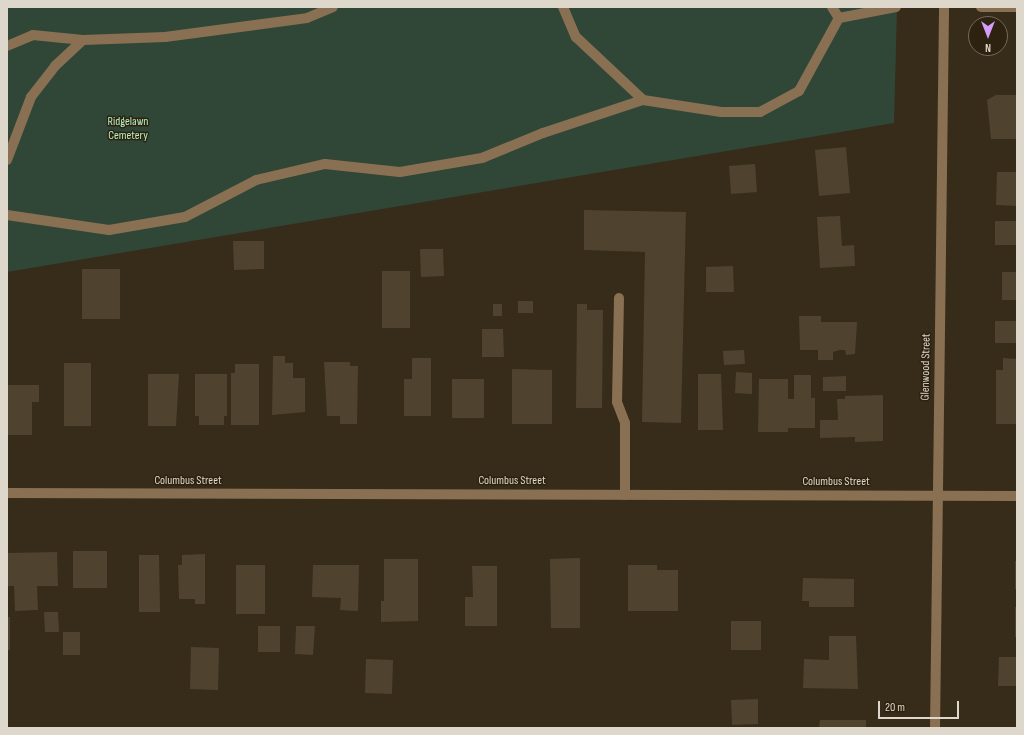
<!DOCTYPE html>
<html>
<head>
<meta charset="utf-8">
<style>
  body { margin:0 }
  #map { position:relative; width:1024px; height:735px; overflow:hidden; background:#372c19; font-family:"Sofia Sans Condensed",sans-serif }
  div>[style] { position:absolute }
  .green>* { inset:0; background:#304737 }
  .building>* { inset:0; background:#4f432f }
  .minor>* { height:10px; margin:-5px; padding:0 5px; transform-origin:5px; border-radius:5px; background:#897053 }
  span { translate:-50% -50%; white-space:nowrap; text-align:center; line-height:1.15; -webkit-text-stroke:3px #2d220f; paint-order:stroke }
  .park-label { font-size:12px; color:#b3f1c5 }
  .street-label { font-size:12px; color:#ded7cc }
  .frame { position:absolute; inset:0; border:8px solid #ded7cc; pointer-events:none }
  .north { position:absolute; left:968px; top:16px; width:40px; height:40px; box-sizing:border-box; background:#2d220f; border:1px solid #746a5b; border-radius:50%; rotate:180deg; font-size:11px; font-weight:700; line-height:16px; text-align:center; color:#ded7cc }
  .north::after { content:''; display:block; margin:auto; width:14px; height:18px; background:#d59cfb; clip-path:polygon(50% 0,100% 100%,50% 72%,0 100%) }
  .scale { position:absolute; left:878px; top:701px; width:81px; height:18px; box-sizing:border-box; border:2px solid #ded7cc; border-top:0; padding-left:5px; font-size:12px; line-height:14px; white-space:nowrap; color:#ded7cc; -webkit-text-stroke:3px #2d220f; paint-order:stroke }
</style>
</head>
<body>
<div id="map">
  <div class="green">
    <i style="clip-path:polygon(7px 7px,897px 7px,894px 123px,7px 272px)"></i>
  </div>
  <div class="building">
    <i style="clip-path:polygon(996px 95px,1017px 95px,1017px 139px,991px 139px,987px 100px)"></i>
    <i style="clip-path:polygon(846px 147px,850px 193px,819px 196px,815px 150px)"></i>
    <i style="clip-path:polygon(755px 164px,757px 192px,731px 194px,729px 166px)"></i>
    <i style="clip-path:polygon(997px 172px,1017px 172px,1017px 206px,996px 205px)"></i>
    <i style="clip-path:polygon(584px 210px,686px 212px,681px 423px,642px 422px,645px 252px,584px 250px)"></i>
    <i style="clip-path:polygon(840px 216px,842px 246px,854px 245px,855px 266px,820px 268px,817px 217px)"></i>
    <i style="clip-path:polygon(995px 221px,1017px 221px,1017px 245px,995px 245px)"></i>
    <i style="clip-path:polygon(233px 241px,264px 241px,264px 269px,234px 270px)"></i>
    <i style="clip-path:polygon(420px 249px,443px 249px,444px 276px,421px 277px)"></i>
    <i style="clip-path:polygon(733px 266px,734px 292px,706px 292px,706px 267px)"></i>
    <i style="clip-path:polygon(82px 269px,120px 269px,120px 319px,82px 319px)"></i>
    <i style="clip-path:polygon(382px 271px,410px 271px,410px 328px,382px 328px)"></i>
    <i style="clip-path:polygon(1002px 272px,1017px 272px,1017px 300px,1002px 300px)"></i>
    <i style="clip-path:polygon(518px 301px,533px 301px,533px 313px,518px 313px)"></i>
    <i style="clip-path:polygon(493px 304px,502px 304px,502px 316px,493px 316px)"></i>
    <i style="clip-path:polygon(577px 304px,587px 304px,587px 310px,603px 310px,602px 408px,576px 408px)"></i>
    <i style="clip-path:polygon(799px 316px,821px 316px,821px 322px,857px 322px,855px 354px,846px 355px,845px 350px,840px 350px,833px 352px,833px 360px,818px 360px,818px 350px,800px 350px)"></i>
    <i style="clip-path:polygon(995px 321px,1017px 321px,1017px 343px,995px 343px)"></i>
    <i style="clip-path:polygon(482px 329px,503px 329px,504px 357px,482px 357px)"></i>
    <i style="clip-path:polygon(744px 350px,745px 364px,724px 365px,723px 351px)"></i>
    <i style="clip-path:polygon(273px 356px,285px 356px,285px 363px,293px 363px,293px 378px,305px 378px,305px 412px,272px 415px)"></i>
    <i style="clip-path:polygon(412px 358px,431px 358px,431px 416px,404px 416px,404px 379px,412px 379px)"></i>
    <i style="clip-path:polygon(1003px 358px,1017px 359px,1017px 424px,996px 424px,996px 370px,1003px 370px)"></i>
    <i style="clip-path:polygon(324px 362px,350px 362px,350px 366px,358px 366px,357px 424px,340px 424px,340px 416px,327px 416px)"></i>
    <i style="clip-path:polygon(64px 363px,91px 363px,91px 426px,64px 426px)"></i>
    <i style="clip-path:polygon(235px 364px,259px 364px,259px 425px,231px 425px,231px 373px,235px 373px)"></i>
    <i style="clip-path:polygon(512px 369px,552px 370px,552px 424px,512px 424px)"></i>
    <i style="clip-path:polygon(736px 372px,752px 373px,752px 394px,735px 393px)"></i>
    <i style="clip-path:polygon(148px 374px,179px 374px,176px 426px,148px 426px)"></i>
    <i style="clip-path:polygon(195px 374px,227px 374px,227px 416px,224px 416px,224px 425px,199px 425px,199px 416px,195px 416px)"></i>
    <i style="clip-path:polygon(698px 374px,721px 374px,723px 430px,698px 430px)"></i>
    <i style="clip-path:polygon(794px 375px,811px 375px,811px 398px,815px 398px,815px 428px,788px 428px,788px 432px,758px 432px,759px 379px,788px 379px,788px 399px,794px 399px)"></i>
    <i style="clip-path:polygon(846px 376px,846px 391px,823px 391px,823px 377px)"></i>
    <i style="clip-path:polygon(452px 379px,484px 379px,484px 418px,452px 418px)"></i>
    <i style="clip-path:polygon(7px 385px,39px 385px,39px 402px,32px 402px,32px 435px,7px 435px)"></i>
    <i style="clip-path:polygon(883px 395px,883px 441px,855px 442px,855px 437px,820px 438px,820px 420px,838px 420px,837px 399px,845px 399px,845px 396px)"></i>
    <i style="clip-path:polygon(73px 551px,107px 551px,107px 588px,73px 588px)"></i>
    <i style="clip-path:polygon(57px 552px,58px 586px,37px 586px,38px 610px,15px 611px,14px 586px,7px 586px,7px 553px)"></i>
    <i style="clip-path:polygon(205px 554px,205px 604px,195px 604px,195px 599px,179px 599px,178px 565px,182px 565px,182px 555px)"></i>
    <i style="clip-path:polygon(139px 555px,159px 555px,160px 612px,139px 612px)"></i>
    <i style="clip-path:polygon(580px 558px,580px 628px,551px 628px,550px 559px)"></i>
    <i style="clip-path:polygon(384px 559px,418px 559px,418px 621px,381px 622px,381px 601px,384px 601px)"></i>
    <i style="clip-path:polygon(1015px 561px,1017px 561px,1017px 589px,1015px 589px)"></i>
    <i style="clip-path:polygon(236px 565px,265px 565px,265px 614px,236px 614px)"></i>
    <i style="clip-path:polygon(313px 565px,359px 565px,358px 611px,340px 610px,341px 598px,312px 597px)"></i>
    <i style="clip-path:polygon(628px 565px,657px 565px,657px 570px,678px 570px,678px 611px,628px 611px)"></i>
    <i style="clip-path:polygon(472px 566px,497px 566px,497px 626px,465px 626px,465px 597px,473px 597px)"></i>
    <i style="clip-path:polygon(803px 578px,854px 579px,854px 607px,809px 607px,809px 601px,802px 601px)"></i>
    <i style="clip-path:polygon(1015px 607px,1017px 607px,1017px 637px,1015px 637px)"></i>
    <i style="clip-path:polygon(44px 612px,58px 612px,59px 632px,45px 632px)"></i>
    <i style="clip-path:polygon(7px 617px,10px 617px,10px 650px,7px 650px)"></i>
    <i style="clip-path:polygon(731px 621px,761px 621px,761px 650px,731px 650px)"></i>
    <i style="clip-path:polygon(258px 626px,280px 626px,280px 652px,258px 652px)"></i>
    <i style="clip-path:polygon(296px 626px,315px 626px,313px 655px,295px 654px)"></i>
    <i style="clip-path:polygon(63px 632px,80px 632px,80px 655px,63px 655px)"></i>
    <i style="clip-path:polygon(829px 636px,856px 636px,858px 689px,803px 688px,804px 659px,829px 660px)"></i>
    <i style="clip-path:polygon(191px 647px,219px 648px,218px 690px,190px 689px)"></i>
    <i style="clip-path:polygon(999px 657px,1017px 657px,1017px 686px,998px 686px)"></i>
    <i style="clip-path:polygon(366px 659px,393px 660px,392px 694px,365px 693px)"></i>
    <i style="clip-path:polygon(758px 699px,758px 724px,732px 725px,731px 700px)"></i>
    <i style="clip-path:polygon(820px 720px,866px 720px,866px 728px,819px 728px)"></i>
  </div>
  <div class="minor">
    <i style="left:563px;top:7px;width:33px;rotate:67deg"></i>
    <i style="left:576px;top:37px;width:92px;rotate:43.2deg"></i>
    <i style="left:832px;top:7px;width:13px;rotate:58deg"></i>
    <i style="left:981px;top:7px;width:36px"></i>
    <i style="left:7px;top:46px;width:28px;rotate:-23deg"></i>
    <i style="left:33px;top:35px;width:50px;rotate:5.7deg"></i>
    <i style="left:83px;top:40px;width:82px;rotate:-2.1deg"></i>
    <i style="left:165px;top:37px;width:143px;rotate:-7.6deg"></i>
    <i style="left:307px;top:18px;width:28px;rotate:-23deg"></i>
    <i style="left:7px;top:160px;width:67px;rotate:-69.1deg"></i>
    <i style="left:31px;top:97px;width:39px;rotate:-52deg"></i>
    <i style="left:55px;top:66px;width:38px;rotate:-43deg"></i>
    <i style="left:7px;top:215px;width:103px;rotate:8.4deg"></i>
    <i style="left:109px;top:230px;width:77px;rotate:-9.7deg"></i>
    <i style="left:185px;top:217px;width:80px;rotate:-27.5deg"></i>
    <i style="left:256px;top:180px;width:71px;rotate:-13.1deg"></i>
    <i style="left:325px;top:164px;width:75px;rotate:6.1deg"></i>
    <i style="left:400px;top:172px;width:83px;rotate:-9.7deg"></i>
    <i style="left:482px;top:158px;width:66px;rotate:-22.3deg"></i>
    <i style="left:543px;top:133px;width:105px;rotate:-18.3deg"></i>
    <i style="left:643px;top:100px;width:79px;rotate:8.7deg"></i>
    <i style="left:721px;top:112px;width:39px"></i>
    <i style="left:760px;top:112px;width:44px;rotate:-28.3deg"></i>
    <i style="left:799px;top:91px;width:83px;rotate:-61.3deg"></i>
    <i style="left:839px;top:18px;width:58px;rotate:-10.9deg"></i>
    <i style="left:619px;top:298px;width:104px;rotate:91.1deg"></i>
    <i style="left:617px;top:402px;width:22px;rotate:69deg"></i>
    <i style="left:625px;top:423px;width:72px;rotate:90deg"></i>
    <i style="left:7px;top:493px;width:1010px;rotate:0.17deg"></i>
    <i style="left:935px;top:728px;width:721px;rotate:-89.28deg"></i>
  </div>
  <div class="park-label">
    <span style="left:128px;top:129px">Ridgelawn<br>Cemetery</span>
  </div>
  <div class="street-label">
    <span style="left:926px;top:367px;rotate:-89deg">Glenwood Street</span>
    <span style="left:188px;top:481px">Columbus Street</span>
    <span style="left:512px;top:481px">Columbus Street</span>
    <span style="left:836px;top:482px">Columbus Street</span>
  </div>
  <div class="frame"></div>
  <div class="north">N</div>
  <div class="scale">20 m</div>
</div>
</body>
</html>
